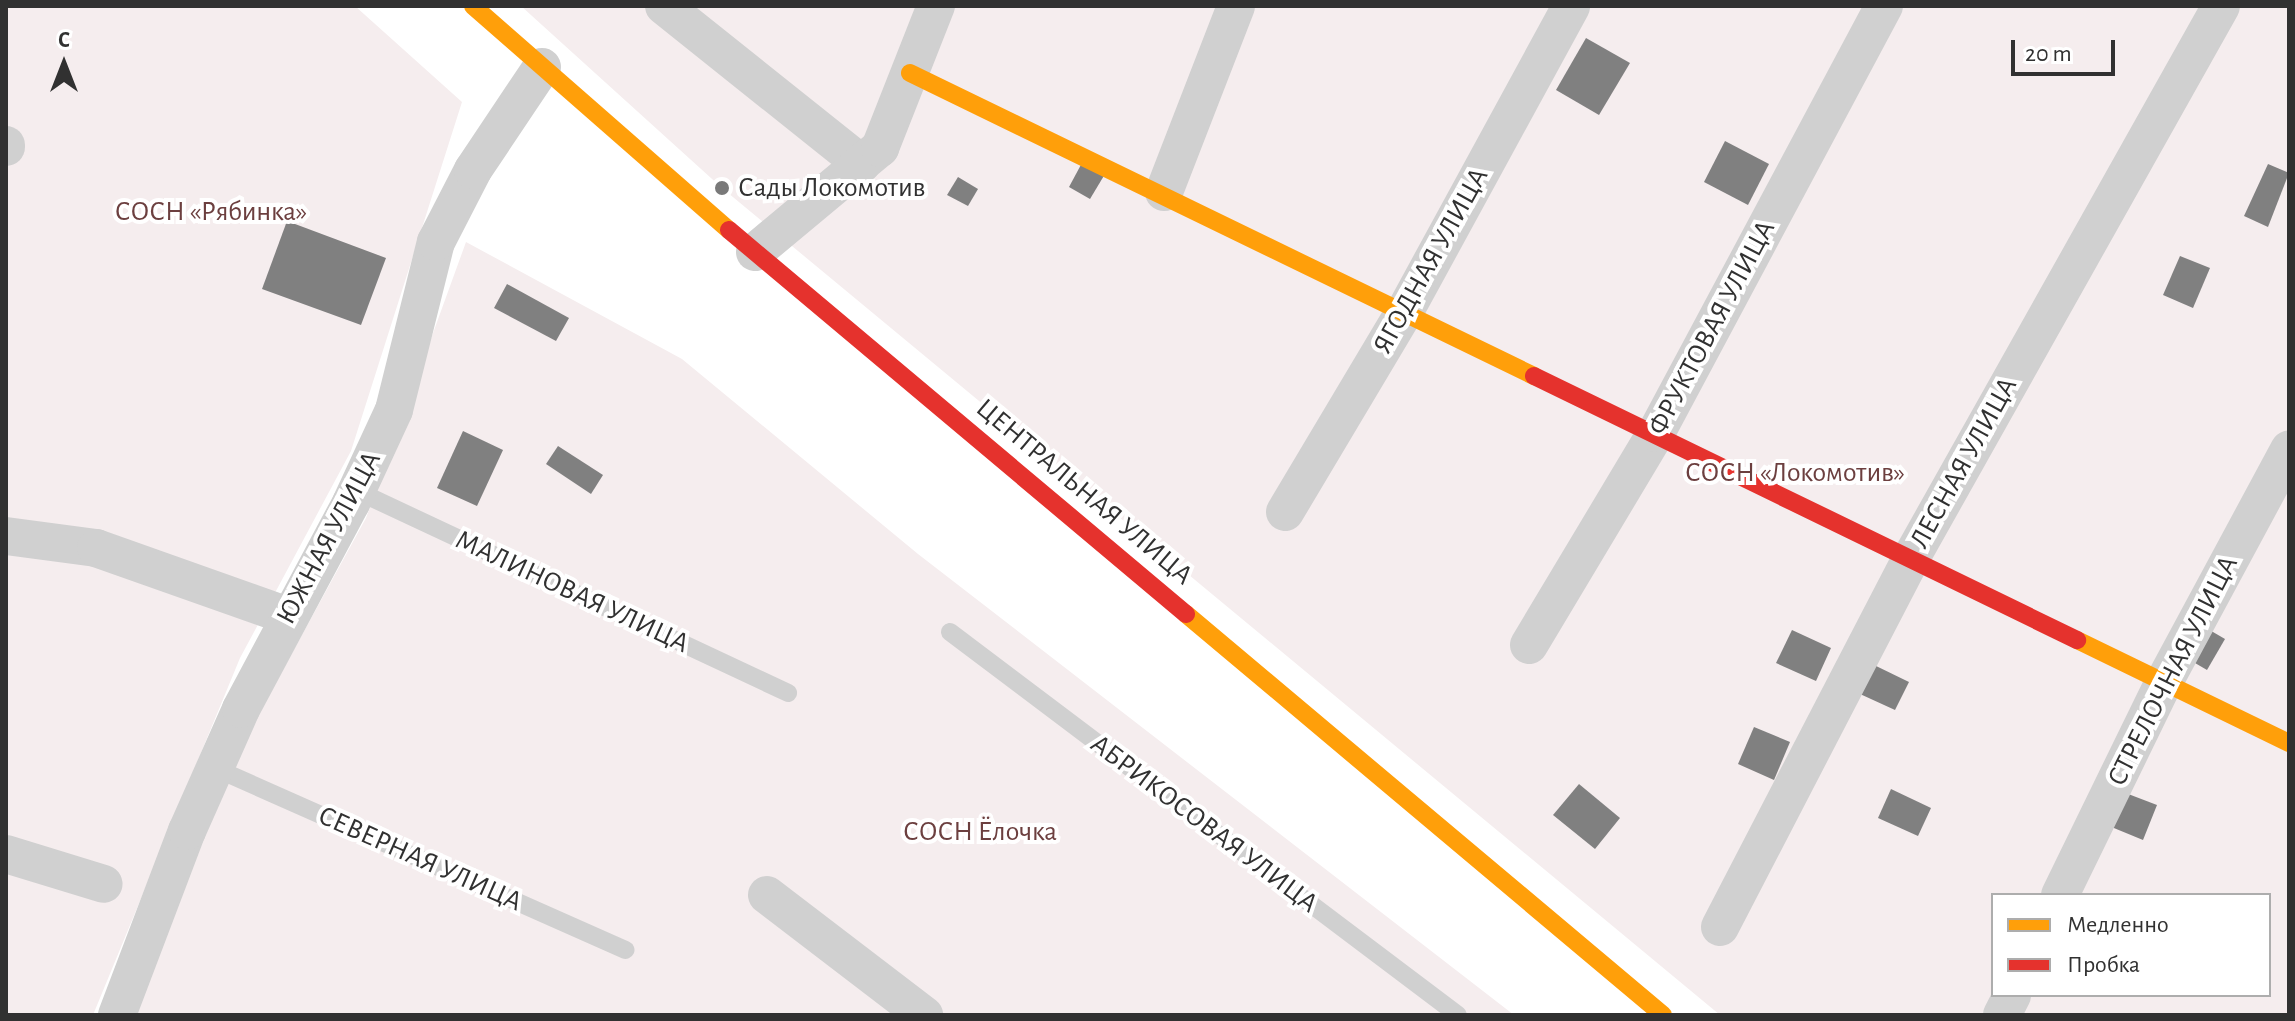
<!DOCTYPE html>
<html>
<head>
<meta charset="utf-8">
<style>
  body { margin:0 }
  #map { position:relative; width:2295px; height:1021px; overflow:hidden; background:#fff; font-family:"Alegreya Sans",sans-serif }
  div>[style] { position:absolute }
  .green>* { inset:0; background:#f5edee }
  .building>* { inset:0; background:#808080 }
  .lane>* { height:18px; margin:-9px; padding:0 9px; transform-origin:9px; border-radius:9px; background:#d0d0d0 }
  .street>* { height:38px; margin:-19px; padding:0 19px; transform-origin:19px; border-radius:19px; background:#d0d0d0 }
  .slow>* { height:18px; margin:-9px; padding:0 9px; transform-origin:9px; border-radius:9px; background:#ff9f0a }
  .jam>* { height:18px; margin:-9px; padding:0 9px; transform-origin:9px; border-radius:9px; background:#e5322d }
  .dots>* { width:22px; height:22px; translate:-50% -50%; box-sizing:border-box; border:4px solid #fff; border-radius:50% }
  span { translate:-50% -50%; white-space:nowrap; text-align:center; line-height:1.15; -webkit-text-stroke:8px #fff; paint-order:stroke }
  .poi-label { font-size:28px; color:#313131 }
  .left { translate:0 -50%; text-align:left }
  .park-label { font-size:28px; color:#6c3f3f }
  .street-label { font-size:28px; color:#313131 }
  .frame { position:absolute; inset:0; border:8px solid #313131; pointer-events:none }
  .legend { position:absolute; left:1991px; top:893px; width:280px; height:104px; box-sizing:border-box; background:#fff; border:2px solid #adadad; margin:0; padding:10px 14px; list-style:none; font-size:24px; color:#313131 }
  .legend li { display:flex; align-items:center; gap:16px; height:40px }
  .legend b { width:40px; border:2px solid #adadad }
  .north { position:absolute; left:24px; top:24px; width:80px; height:80px; -webkit-text-stroke:6px #fff; paint-order:stroke; rotate:0deg; font-size:22px; font-weight:700; line-height:32px; text-align:center; color:#313131 }
  .north::after { content:''; display:block; margin:auto; width:28px; height:36px; background:#313131; clip-path:polygon(50% 0,100% 100%,50% 72%,0 100%) }
  .scale { position:absolute; left:2011px; top:40px; width:104px; height:36px; box-sizing:border-box; border:4px solid #313131; border-top:0; padding-left:10px; font-size:24px; line-height:28px; white-space:nowrap; color:#313131; -webkit-text-stroke:6px #fff; paint-order:stroke }
</style>
</head>
<body>
<div id="map">
  <div class="green">
    <i style="clip-path:polygon(6px 6px,355px 6px,462px 102px,351px 451px,240px 658px,93px 1015px,6px 1015px)"></i>
    <i style="clip-path:polygon(evenodd,521px 6px,2289px 6px,2289px 1015px,1720px 1015px,722px 188px,521px 6px,1993px 895px,2269px 895px,2269px 995px,1993px 995px,1993px 895px)"></i>
    <i style="clip-path:polygon(466px 242px,682px 359px,918px 554px,1514px 1015px,127px 1015px,216px 792px,366px 518px)"></i>
  </div>
  <div class="building">
    <i style="clip-path:polygon(1586px 38px,1630px 63px,1599px 115px,1556px 90px)"></i>
    <i style="clip-path:polygon(1725px 141px,1769px 164px,1748px 205px,1704px 182px)"></i>
    <i style="clip-path:polygon(1083px 161px,1105px 174px,1090px 199px,1069px 187px)"></i>
    <i style="clip-path:polygon(2268px 164px,2289px 173px,2268px 227px,2244px 216px)"></i>
    <i style="clip-path:polygon(958px 177px,978px 189px,968px 206px,947px 195px)"></i>
    <i style="clip-path:polygon(287px 221px,386px 258px,361px 325px,262px 289px)"></i>
    <i style="clip-path:polygon(2180px 256px,2210px 268px,2193px 308px,2163px 295px)"></i>
    <i style="clip-path:polygon(507px 284px,569px 318px,556px 341px,494px 308px)"></i>
    <i style="clip-path:polygon(463px 431px,503px 450px,477px 506px,437px 488px)"></i>
    <i style="clip-path:polygon(558px 446px,603px 475px,591px 494px,546px 464px)"></i>
    <i style="clip-path:polygon(2201px 625px,2225px 639px,2207px 670px,2183px 656px)"></i>
    <i style="clip-path:polygon(1792px 630px,1831px 648px,1816px 681px,1776px 663px)"></i>
    <i style="clip-path:polygon(1874px 665px,1909px 682px,1895px 710px,1860px 694px)"></i>
    <i style="clip-path:polygon(1754px 727px,1790px 742px,1774px 780px,1738px 764px)"></i>
    <i style="clip-path:polygon(1579px 784px,1620px 818px,1595px 849px,1553px 815px)"></i>
    <i style="clip-path:polygon(1891px 789px,1931px 808px,1918px 836px,1878px 818px)"></i>
    <i style="clip-path:polygon(2123px 792px,2157px 805px,2143px 840px,2109px 826px)"></i>
  </div>
  <div class="lane">
    <i style="left:357px;top:491px;width:476px;rotate:25.1deg"></i>
    <i style="left:950px;top:632px;width:636px;rotate:37.01deg"></i>
    <i style="left:215px;top:768px;width:449px;rotate:23.9deg"></i>
  </div>
  <div class="street">
    <i style="left:664px;top:6px;width:253px;rotate:38.6deg"></i>
    <i style="left:6px;top:145px;width:2px;rotate:90deg"></i>
    <i style="left:1164px;top:192px;width:199px;rotate:-68.8deg"></i>
    <i style="left:755px;top:252px;width:163px;rotate:-39.8deg"></i>
    <i style="left:880px;top:148px;width:153px;rotate:-68.5deg"></i>
    <i style="left:1285px;top:512px;width:234px;rotate:-59.2deg"></i>
    <i style="left:1405px;top:311px;width:347px;rotate:-61.4deg"></i>
    <i style="left:6px;top:536px;width:91px;rotate:7.6deg"></i>
    <i style="left:96px;top:548px;width:204px;rotate:19.5deg"></i>
    <i style="left:1529px;top:645px;width:247px;rotate:-59.1deg"></i>
    <i style="left:1656px;top:433px;width:484px;rotate:-61.9deg"></i>
    <i style="left:6px;top:854px;width:102px;rotate:17deg"></i>
    <i style="left:767px;top:895px;width:198px;rotate:37.4deg"></i>
    <i style="left:2060px;top:895px;width:237px;rotate:-64deg"></i>
    <i style="left:2164px;top:682px;width:264px;rotate:-61.7deg"></i>
    <i style="left:1720px;top:927px;width:416px;rotate:-62.6deg"></i>
    <i style="left:1911px;top:558px;width:633px;rotate:-60.68deg"></i>
    <i style="left:117px;top:1015px;width:197px;rotate:-69.2deg"></i>
    <i style="left:187px;top:831px;width:133px;rotate:-66.1deg"></i>
    <i style="left:241px;top:709px;width:234px;rotate:-61.9deg"></i>
    <i style="left:351px;top:503px;width:102px;rotate:-65.2deg"></i>
    <i style="left:394px;top:410px;width:173px;rotate:-76deg"></i>
    <i style="left:436px;top:242px;width:81px;rotate:-62.8deg"></i>
    <i style="left:473px;top:170px;width:124px;rotate:-56.2deg"></i>
    <i style="left:2002px;top:1015px;width:22px;rotate:-63deg"></i>
  </div>
  <div class="slow">
    <i style="left:473px;top:6px;width:340px;rotate:41.2deg"></i>
    <i style="left:910px;top:73px;width:694px;rotate:25.9deg"></i>
    <i style="left:1186px;top:614px;width:623px;rotate:40.05deg"></i>
    <i style="left:2077px;top:640px;width:236px;rotate:25.9deg"></i>
  </div>
  <div class="jam">
    <i style="left:729px;top:230px;width:597px;rotate:40.04deg"></i>
    <i style="left:1534px;top:376px;width:604px;rotate:25.93deg"></i>
  </div>
  <div class="dots">
    <i style="left:722px;top:188px;background:#797979"></i>
  </div>
  <div class="poi-label">
    <span class="left" style="left:738px;top:188px">Сады Локомотив</span>
  </div>
  <div class="park-label">
    <span style="left:211px;top:212px">СОСН «Рябинка»</span>
    <span style="left:1795px;top:473px">СОСН «Локомотив»</span>
    <span style="left:980px;top:832px">СОСН Ёлочка</span>
  </div>
  <div class="street-label">
    <span style="left:1431px;top:261px;rotate:-61deg">ЯГОДНАЯ УЛИЦА</span>
    <span style="left:1712px;top:328px;rotate:-62deg">ФРУКТОВАЯ УЛИЦА</span>
    <span style="left:1964px;top:463px;rotate:-61deg">ЛЕСНАЯ УЛИЦА</span>
    <span style="left:1084px;top:492px;rotate:40deg">ЦЕНТРАЛЬНАЯ УЛИЦА</span>
    <span style="left:329px;top:538px;rotate:-62deg">ЮЖНАЯ УЛИЦА</span>
    <span style="left:572px;top:592px;rotate:25deg">МАЛИНОВАЯ УЛИЦА</span>
    <span style="left:2173px;top:671px;rotate:-63deg">СТРЕЛОЧНАЯ УЛИЦА</span>
    <span style="left:1204px;top:824px;rotate:37deg">АБРИКОСОВАЯ УЛИЦА</span>
    <span style="left:420px;top:859px;rotate:24deg">СЕВЕРНАЯ УЛИЦА</span>
  </div>
  <div class="frame"></div>
  <ul class="legend">
  <li><b style="height:10px;background:#ff9f0a"></b>Медленно</li>
  <li><b style="height:10px;background:#e5322d"></b>Пробка</li>
  </ul>
  <div class="north">С</div>
  <div class="scale">20 m</div>
</div>
</body>
</html>
